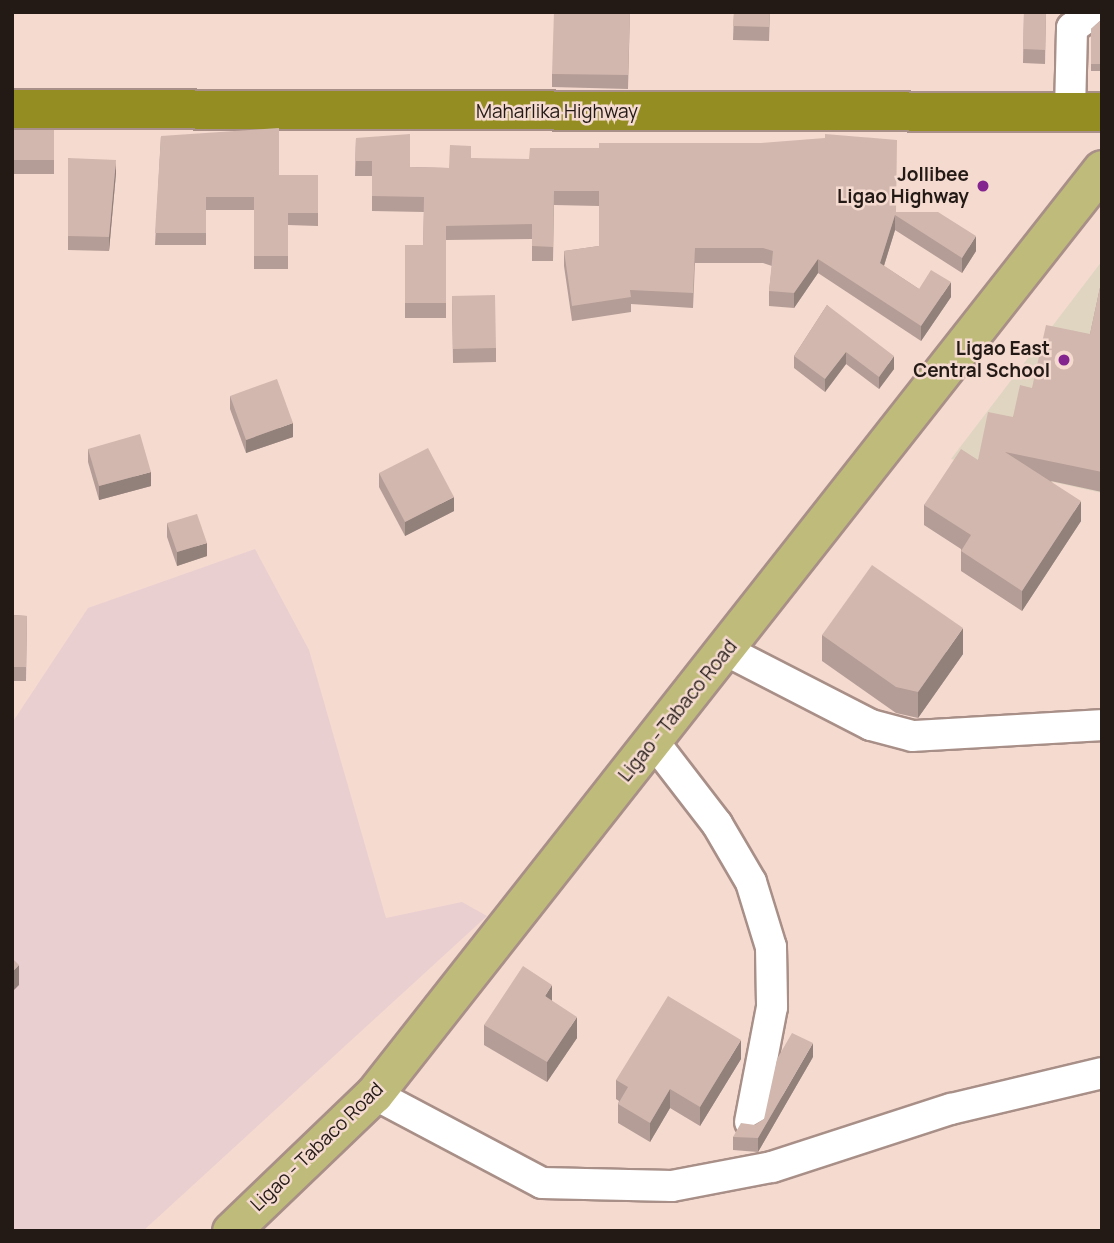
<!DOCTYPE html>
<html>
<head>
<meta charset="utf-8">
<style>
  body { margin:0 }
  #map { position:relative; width:1114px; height:1243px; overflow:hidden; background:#f5dad0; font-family:Manrope,sans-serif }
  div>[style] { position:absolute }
  .education>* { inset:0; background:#e0d5c1 }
  .medical>* { inset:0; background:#eacfd0 }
  .roads { filter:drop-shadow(2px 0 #a88f87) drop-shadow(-2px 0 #a88f87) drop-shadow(0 2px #a88f87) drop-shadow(0 -2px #a88f87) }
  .minor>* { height:30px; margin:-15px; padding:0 15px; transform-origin:15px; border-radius:15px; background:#fff }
  .major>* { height:37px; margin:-18.5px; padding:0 18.5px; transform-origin:18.5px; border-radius:18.5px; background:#bfbb7a }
  .highway>* { height:38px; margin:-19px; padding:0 19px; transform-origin:19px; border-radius:19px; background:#948e22 }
  .wall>* { inset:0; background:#b49d96 }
  .shaded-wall>* { inset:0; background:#92807a }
  .building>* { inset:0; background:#d1b7ae }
  .dots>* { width:19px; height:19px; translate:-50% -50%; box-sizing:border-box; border:4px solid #f5dad0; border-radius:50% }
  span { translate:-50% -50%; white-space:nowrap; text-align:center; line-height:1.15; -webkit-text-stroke:5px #f5dad0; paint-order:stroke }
  .street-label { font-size:19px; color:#231a16 }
  .poi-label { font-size:19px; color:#231a16; font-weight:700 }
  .right { translate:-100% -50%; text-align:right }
  .frame { position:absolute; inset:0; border:14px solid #231a16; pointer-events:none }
</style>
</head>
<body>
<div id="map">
  <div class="education">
    <i style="clip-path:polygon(1102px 261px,1102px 493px,951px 459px)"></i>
  </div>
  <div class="medical">
    <i style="clip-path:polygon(255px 549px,309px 650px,386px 918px,462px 902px,487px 916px,143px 1231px,12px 1231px,12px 723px,88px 608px)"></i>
  </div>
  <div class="roads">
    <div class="minor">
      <i style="left:1070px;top:111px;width:83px;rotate:-88.6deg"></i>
      <i style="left:1072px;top:28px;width:27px;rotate:-36deg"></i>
      <i style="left:727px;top:651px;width:162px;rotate:27.2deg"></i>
      <i style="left:871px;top:725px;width:43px;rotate:14.7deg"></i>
      <i style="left:913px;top:736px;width:189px;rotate:-3.3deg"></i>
      <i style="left:653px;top:741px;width:105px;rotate:52.4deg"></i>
      <i style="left:717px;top:824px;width:67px;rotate:59.6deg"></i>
      <i style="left:751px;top:882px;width:68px;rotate:72.9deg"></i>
      <i style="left:771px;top:947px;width:60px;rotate:89deg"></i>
      <i style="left:772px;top:1007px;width:117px;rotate:100.8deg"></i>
      <i style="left:374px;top:1094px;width:190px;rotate:27.9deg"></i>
      <i style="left:542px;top:1183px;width:130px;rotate:1.3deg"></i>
      <i style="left:672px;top:1186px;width:102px;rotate:-10.8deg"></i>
      <i style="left:772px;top:1167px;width:188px;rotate:-18deg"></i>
      <i style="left:951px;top:1109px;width:155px;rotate:-13.4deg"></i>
    </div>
    <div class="major">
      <i style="left:231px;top:1231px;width:198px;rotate:-43.8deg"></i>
      <i style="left:374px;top:1094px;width:1177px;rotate:-51.8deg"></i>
    </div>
    <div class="highway">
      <i style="left:12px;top:109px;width:1090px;rotate:0.16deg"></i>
    </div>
  </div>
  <div class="wall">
    <i style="clip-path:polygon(630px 12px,628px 89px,552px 87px,552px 74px)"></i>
    <i style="clip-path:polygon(734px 12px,770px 12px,769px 41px,733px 40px)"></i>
    <i style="clip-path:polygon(1024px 12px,1046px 12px,1045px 64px,1023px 63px)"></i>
    <i style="clip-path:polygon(1102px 19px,1102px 71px,1091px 71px,1091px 29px)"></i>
    <i style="clip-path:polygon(12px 130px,54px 130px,54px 174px,12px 174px)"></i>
    <i style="clip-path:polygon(161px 136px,279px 175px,318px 175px,318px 226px,288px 225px,288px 269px,254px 269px,254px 210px,206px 210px,206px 245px,155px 245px)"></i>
    <i style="clip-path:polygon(356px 138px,410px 167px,449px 168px,471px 158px,896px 212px,976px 251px,962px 273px,895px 230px,884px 266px,919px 289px,951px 297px,921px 341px,818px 273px,794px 308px,769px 306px,769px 291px,772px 266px,763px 263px,695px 263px,693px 308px,631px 304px,631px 312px,572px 321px,564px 266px,564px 251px,599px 246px,599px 206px,554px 205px,553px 261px,532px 261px,532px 239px,446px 240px,446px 318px,405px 318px,405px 245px,423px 245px,424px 212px,372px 211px,372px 176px,355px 176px)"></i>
    <i style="clip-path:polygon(68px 158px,116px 173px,109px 251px,68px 250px)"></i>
    <i style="clip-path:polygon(1102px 278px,1102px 492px,1051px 481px,1081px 521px,1022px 611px,961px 571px,961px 549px,924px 525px,924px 505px,978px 460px,1013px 417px,1032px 388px,1090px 334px)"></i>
    <i style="clip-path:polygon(452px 296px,496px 348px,496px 362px,453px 363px)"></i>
    <i style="clip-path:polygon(827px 305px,894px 369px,879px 389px,846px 364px,825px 392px,794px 368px,794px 356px)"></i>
    <i style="clip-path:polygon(230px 396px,293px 437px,246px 453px,230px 409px)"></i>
    <i style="clip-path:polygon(88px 449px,151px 486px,99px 500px,88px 462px)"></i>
    <i style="clip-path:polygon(379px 473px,454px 511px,405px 536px,379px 487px)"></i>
    <i style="clip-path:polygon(167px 523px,207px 556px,177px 566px,167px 537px)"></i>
    <i style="clip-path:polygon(12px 615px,27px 616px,26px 681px,12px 681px)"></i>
    <i style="clip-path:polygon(822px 635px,963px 654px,918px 718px,896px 713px,822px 661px)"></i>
    <i style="clip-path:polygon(552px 1001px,577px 1038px,547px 1082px,484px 1045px,484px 1025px)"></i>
    <i style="clip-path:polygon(813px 1057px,758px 1152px,733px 1150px,733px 1137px,764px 1119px)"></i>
    <i style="clip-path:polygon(741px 1059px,700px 1126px,670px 1108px,650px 1142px,618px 1123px,618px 1104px,619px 1101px,616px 1099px,616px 1080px)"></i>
  </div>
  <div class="shaded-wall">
    <i style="clip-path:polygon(116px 160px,116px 173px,109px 251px,109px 237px)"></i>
    <i style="clip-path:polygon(895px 215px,895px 230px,880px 278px,880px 263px)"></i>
    <i style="clip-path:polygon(976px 236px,976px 251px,962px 273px,962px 258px)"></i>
    <i style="clip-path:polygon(818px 259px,818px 273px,794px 308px,794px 293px)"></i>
    <i style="clip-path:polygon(951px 282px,951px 297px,921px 341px,921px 326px)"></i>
    <i style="clip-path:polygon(846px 352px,846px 364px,825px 392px,825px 379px)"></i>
    <i style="clip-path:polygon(894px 356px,894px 369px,879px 389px,879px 377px)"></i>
    <i style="clip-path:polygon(293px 423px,293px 437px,246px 453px,246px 440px)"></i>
    <i style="clip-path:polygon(151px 472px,151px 486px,99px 500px,99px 486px)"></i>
    <i style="clip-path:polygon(454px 497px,454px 511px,405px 536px,405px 522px)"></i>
    <i style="clip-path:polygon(1081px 501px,1081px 521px,1022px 611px,1022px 591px)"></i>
    <i style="clip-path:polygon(207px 543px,207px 556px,177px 566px,177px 552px)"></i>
    <i style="clip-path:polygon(963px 628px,963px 654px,918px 718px,918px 692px)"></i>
    <i style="clip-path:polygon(19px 965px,19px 985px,12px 992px,12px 972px)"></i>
    <i style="clip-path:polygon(552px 985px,552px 1005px,545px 996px)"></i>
    <i style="clip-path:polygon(577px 1017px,577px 1038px,547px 1082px,547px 1062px)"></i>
    <i style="clip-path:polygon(741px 1040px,741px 1059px,700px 1126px,700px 1107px)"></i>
    <i style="clip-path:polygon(813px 1043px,813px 1057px,758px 1152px,758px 1138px)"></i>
    <i style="clip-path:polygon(670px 1089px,670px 1108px,650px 1142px,650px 1123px)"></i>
  </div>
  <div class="building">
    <i style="clip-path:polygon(554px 12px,630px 12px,628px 75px,552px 74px)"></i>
    <i style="clip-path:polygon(734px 12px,770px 12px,769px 27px,733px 26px)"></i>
    <i style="clip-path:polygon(1024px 12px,1046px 12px,1045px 50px,1023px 49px)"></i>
    <i style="clip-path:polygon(1102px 19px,1102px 64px,1091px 64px,1091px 29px)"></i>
    <i style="clip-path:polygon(279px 128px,279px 175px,318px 175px,318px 213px,288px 213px,288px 256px,254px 256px,254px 197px,206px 197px,206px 233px,155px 233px,161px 136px)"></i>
    <i style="clip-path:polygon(12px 130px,54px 130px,54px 160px,12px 160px)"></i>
    <i style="clip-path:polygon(410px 134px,410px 167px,449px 168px,450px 145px,471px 146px,471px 158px,529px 159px,530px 148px,599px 148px,599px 143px,761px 143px,825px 138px,825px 134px,897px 140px,896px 212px,938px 212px,976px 236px,962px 258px,895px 215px,880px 263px,919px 289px,931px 270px,951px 282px,921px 326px,818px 259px,794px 293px,769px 291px,773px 251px,763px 248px,695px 248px,693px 293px,630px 290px,631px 297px,572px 306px,564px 251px,599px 246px,599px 191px,554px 191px,553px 247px,532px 246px,532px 224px,446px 226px,446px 303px,405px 303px,405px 245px,423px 245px,424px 197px,372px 196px,372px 161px,355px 161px,356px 138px)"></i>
    <i style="clip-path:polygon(68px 158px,116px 160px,109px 237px,68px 236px)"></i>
    <i style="clip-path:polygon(1102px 278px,1102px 472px,1005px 452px,1081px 501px,1022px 591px,961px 551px,971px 535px,924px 505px,961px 449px,978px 460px,988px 412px,1013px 417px,1020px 385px,1032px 388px,1046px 325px,1090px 334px)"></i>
    <i style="clip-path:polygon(495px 295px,496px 348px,453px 349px,452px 296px)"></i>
    <i style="clip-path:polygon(827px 305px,894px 356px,879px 377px,846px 352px,825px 379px,794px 356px)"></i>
    <i style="clip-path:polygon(277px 379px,293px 423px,246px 440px,230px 396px)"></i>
    <i style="clip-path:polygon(140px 434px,151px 472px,99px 486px,88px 449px)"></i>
    <i style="clip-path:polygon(428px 448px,454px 497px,405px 522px,379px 473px)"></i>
    <i style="clip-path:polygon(197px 514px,207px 543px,177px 552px,167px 523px)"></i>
    <i style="clip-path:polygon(872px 565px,963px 628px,918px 692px,896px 687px,822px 635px)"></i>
    <i style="clip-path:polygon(12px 615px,27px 616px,26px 667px,12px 667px)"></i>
    <i style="clip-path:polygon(12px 958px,19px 965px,12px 972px)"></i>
    <i style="clip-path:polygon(523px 966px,552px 985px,545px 996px,577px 1017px,547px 1062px,484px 1025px)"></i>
    <i style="clip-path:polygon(668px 996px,741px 1040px,700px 1107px,670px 1089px,650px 1123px,618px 1104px,628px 1087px,616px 1080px)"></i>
    <i style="clip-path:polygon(792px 1033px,813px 1043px,758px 1138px,733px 1137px,741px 1123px,755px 1125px,764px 1119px,777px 1059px)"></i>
  </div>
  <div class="dots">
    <i style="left:983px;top:186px;background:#83248f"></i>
    <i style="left:1064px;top:360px;background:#83248f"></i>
  </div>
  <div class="street-label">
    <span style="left:557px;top:112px">Maharlika Highway</span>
    <span style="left:678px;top:711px;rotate:-51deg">Ligao - Tabaco Road</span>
    <span style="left:317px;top:1147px;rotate:-44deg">Ligao - Tabaco Road</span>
  </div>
  <div class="poi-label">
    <span class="right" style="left:969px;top:186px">Jollibee<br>Ligao Highway</span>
    <span class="right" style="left:1050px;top:360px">Ligao East<br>Central School</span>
  </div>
  <div class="frame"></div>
</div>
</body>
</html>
